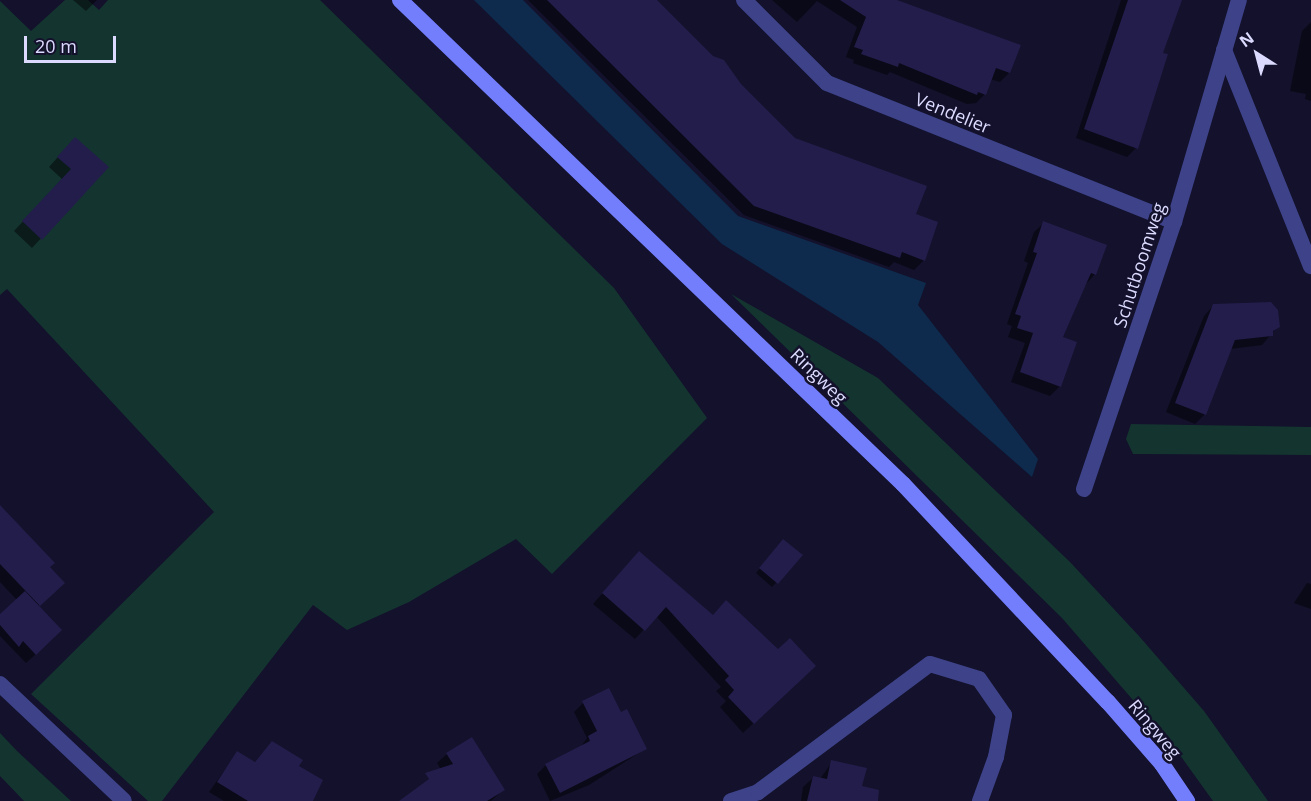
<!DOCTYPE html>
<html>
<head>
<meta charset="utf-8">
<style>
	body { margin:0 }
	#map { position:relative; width:1311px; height:801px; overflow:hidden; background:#13112b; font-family:"Open Sans",sans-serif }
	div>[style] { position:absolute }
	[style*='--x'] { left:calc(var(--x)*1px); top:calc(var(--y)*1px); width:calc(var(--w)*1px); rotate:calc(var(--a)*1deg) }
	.green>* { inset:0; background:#143430 }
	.water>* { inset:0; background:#0e2b4d }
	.shadow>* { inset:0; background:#0007 }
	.building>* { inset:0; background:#221d4b }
	.minor>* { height:16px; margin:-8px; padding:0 8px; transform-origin:8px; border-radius:8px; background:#3d4289 }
	.secondary>* { height:16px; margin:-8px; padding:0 8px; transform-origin:8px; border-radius:8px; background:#737efd }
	span { translate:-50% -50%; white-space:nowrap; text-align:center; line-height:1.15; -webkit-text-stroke:5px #13112b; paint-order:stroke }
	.street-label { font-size:18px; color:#dcdbff }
	.north { position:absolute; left:1227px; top:24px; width:60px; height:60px; -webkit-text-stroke:4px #13112b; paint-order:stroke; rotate:324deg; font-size:16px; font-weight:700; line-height:24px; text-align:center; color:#dcdbff }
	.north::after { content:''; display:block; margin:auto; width:21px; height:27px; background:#dcdbff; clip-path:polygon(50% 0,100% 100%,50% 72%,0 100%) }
	.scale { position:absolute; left:24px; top:36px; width:92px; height:27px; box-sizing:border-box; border:3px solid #dcdbff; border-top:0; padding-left:8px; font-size:18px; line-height:21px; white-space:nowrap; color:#dcdbff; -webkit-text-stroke:4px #13112b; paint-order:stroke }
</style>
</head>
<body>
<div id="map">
	<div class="green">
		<div style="clip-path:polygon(65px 0,88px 0,99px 10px,108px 0,320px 0,614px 288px,707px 418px,552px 574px,516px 539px,409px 602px,347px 630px,313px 605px,162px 801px,148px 801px,31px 694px,214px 512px,7px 289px,0 295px,0 1px,31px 31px)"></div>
		<div style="clip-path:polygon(731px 294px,878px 378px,1070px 562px,1139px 636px,1204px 711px,1268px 801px,1213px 801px,1177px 751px,1062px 618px)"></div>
		<div style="clip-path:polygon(1131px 424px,1311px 427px,1311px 455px,1133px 454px,1126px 439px)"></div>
		<div style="clip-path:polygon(0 733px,17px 751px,71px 801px,24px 801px,0 776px)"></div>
	</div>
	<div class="water">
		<div style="clip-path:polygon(474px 0,523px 0,738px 216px,926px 283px,918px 305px,1038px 459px,1032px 477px,878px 342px,722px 244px)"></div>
	</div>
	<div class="shadow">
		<div style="clip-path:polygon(73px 0,97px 0,86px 11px)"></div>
		<div style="clip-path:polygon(528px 0,654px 0,794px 139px,915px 215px,924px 260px,914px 270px,894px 262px,889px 267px,744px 215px)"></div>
		<div style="clip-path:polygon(772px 0,893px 0,1009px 73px,1000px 82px,990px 79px,985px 94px,976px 103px,967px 104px,890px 72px,887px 75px,853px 63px,854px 60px,846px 57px,857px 27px,817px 1px,797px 22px)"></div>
		<div style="clip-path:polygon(1121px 0,1181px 0,1161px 53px,1136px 148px,1127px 157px,1076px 138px)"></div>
		<div style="clip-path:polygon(1311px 22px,1311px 101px,1305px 99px,1306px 94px,1290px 91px,1302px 31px)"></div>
		<div style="clip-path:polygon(66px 148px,107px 167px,32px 248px,14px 231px,62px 179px,49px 167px)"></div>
		<div style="clip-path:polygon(1044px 223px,1095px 274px,1086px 284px,1061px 338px,1060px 386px,1050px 396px,1011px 382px,1025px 343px,1008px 337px,1012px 326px,1007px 324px,1028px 263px,1024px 261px,1034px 232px)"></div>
		<div style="clip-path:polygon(1213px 306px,1278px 326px,1262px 345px,1230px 349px,1205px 414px,1195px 424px,1166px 412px,1204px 316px)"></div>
		<div style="clip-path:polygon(0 507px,48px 567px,53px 592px,38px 606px,51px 640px,26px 663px,0 636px,0 616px,17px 600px,0 582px)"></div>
		<div style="clip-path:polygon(779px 545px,800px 555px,772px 587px,756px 573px)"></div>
		<div style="clip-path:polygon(630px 562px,712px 616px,805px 675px,743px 733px,720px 707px,726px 701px,716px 691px,721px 687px,656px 616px,635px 639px,593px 604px)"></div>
		<div style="clip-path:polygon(1307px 583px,1311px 584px,1311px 609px,1294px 603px)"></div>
		<div style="clip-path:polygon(583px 703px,620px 714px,645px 749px,589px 785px,550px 801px,537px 774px,546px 765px,580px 748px,587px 738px,574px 712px)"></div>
		<div style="clip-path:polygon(272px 743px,297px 766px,309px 801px,224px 801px,209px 792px,237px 753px,254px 763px)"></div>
		<div style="clip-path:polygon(447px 754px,503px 790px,491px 801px,460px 801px,437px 763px)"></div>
		<div style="clip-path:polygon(832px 762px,858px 801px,801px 801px,803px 787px,813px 778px,820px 779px)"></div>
	</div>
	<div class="building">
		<div style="clip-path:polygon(547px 0,657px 0,713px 56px,724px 60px,741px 84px,795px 138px,927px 186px,916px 214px,938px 222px,925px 261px,902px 252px,900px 258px,754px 206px)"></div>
		<div style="clip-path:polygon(840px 0,897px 0,1021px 45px,1010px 73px,996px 68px,986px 95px,978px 92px,977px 95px,899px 63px,898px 67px,861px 54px,863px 50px,854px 47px,866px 17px)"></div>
		<div style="clip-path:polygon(1128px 0,1182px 0,1163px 53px,1168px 54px,1138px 149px,1084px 129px)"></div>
		<div style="clip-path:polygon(75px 137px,109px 167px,42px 240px,22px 221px,71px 169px,57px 157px)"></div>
		<div style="clip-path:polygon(1043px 221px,1107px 245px,1096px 275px,1091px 273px,1063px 337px,1077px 342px,1061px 387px,1020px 372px,1033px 333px,1017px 328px,1021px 316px,1015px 314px,1037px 253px,1033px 252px)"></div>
		<div style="clip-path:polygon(1271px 302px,1278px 310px,1280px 327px,1273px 331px,1273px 336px,1235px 340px,1206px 415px,1175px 403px,1213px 304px)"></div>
		<div style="clip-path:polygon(0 505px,55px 563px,50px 567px,65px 583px,40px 606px,0 564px)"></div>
		<div style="clip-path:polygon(783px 539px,803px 555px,778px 584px,759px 568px)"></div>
		<div style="clip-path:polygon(639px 551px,713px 615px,726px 600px,778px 649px,790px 638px,816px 666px,754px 724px,728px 697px,734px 690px,725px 680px,729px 676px,666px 607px,645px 631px,602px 593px)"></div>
		<div style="clip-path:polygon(25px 591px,62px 630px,36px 655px,23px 641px,19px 647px,0 625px,0 614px)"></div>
		<div style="clip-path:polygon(609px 688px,621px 712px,627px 709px,647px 749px,560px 793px,545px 764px,590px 741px,588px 736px,597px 731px,582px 701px)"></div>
		<div style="clip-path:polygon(472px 737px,505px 790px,487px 801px,399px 801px,429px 779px,425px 773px,453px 764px,446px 753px)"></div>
		<div style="clip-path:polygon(272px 741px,303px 760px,299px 766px,323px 780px,313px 801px,248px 801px,217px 782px,237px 751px,255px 762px)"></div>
		<div style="clip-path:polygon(831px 760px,867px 768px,862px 786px,879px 790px,878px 801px,807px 801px,813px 776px,827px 779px)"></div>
	</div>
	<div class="minor">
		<div style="--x:744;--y:0;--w:117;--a:45"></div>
		<div style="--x:827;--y:83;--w:374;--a:21.8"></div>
		<div style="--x:1224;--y:50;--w:233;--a:68.1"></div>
		<div style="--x:1084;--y:489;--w:282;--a:-71.4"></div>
		<div style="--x:1174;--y:222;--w:231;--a:-73.7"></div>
		<div style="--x:0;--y:684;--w:170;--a:43.3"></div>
		<div style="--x:731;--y:801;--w:28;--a:-18"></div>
		<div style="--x:758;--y:792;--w:214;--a:-36.7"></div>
		<div style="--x:930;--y:664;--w:51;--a:17"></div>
		<div style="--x:979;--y:679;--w:44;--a:55.2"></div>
		<div style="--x:1004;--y:715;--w:43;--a:100.8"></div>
		<div style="--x:996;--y:757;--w:47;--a:110"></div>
	</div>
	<div class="secondary">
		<div style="--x:400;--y:0;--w:698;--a:43.9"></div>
		<div style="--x:903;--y:484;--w:299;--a:46.8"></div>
		<div style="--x:1108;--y:702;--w:82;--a:48.9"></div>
		<div style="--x:1162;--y:764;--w:45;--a:56"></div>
	</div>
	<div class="street-label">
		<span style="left:953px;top:113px;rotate:22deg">Vendelier</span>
		<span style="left:1139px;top:265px;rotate:-72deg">Schutboomweg</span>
		<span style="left:819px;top:376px;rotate:44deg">Ringweg</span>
		<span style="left:1155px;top:729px;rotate:50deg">Ringweg</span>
	</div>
	<div class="north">N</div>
	<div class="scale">20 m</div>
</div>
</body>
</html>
